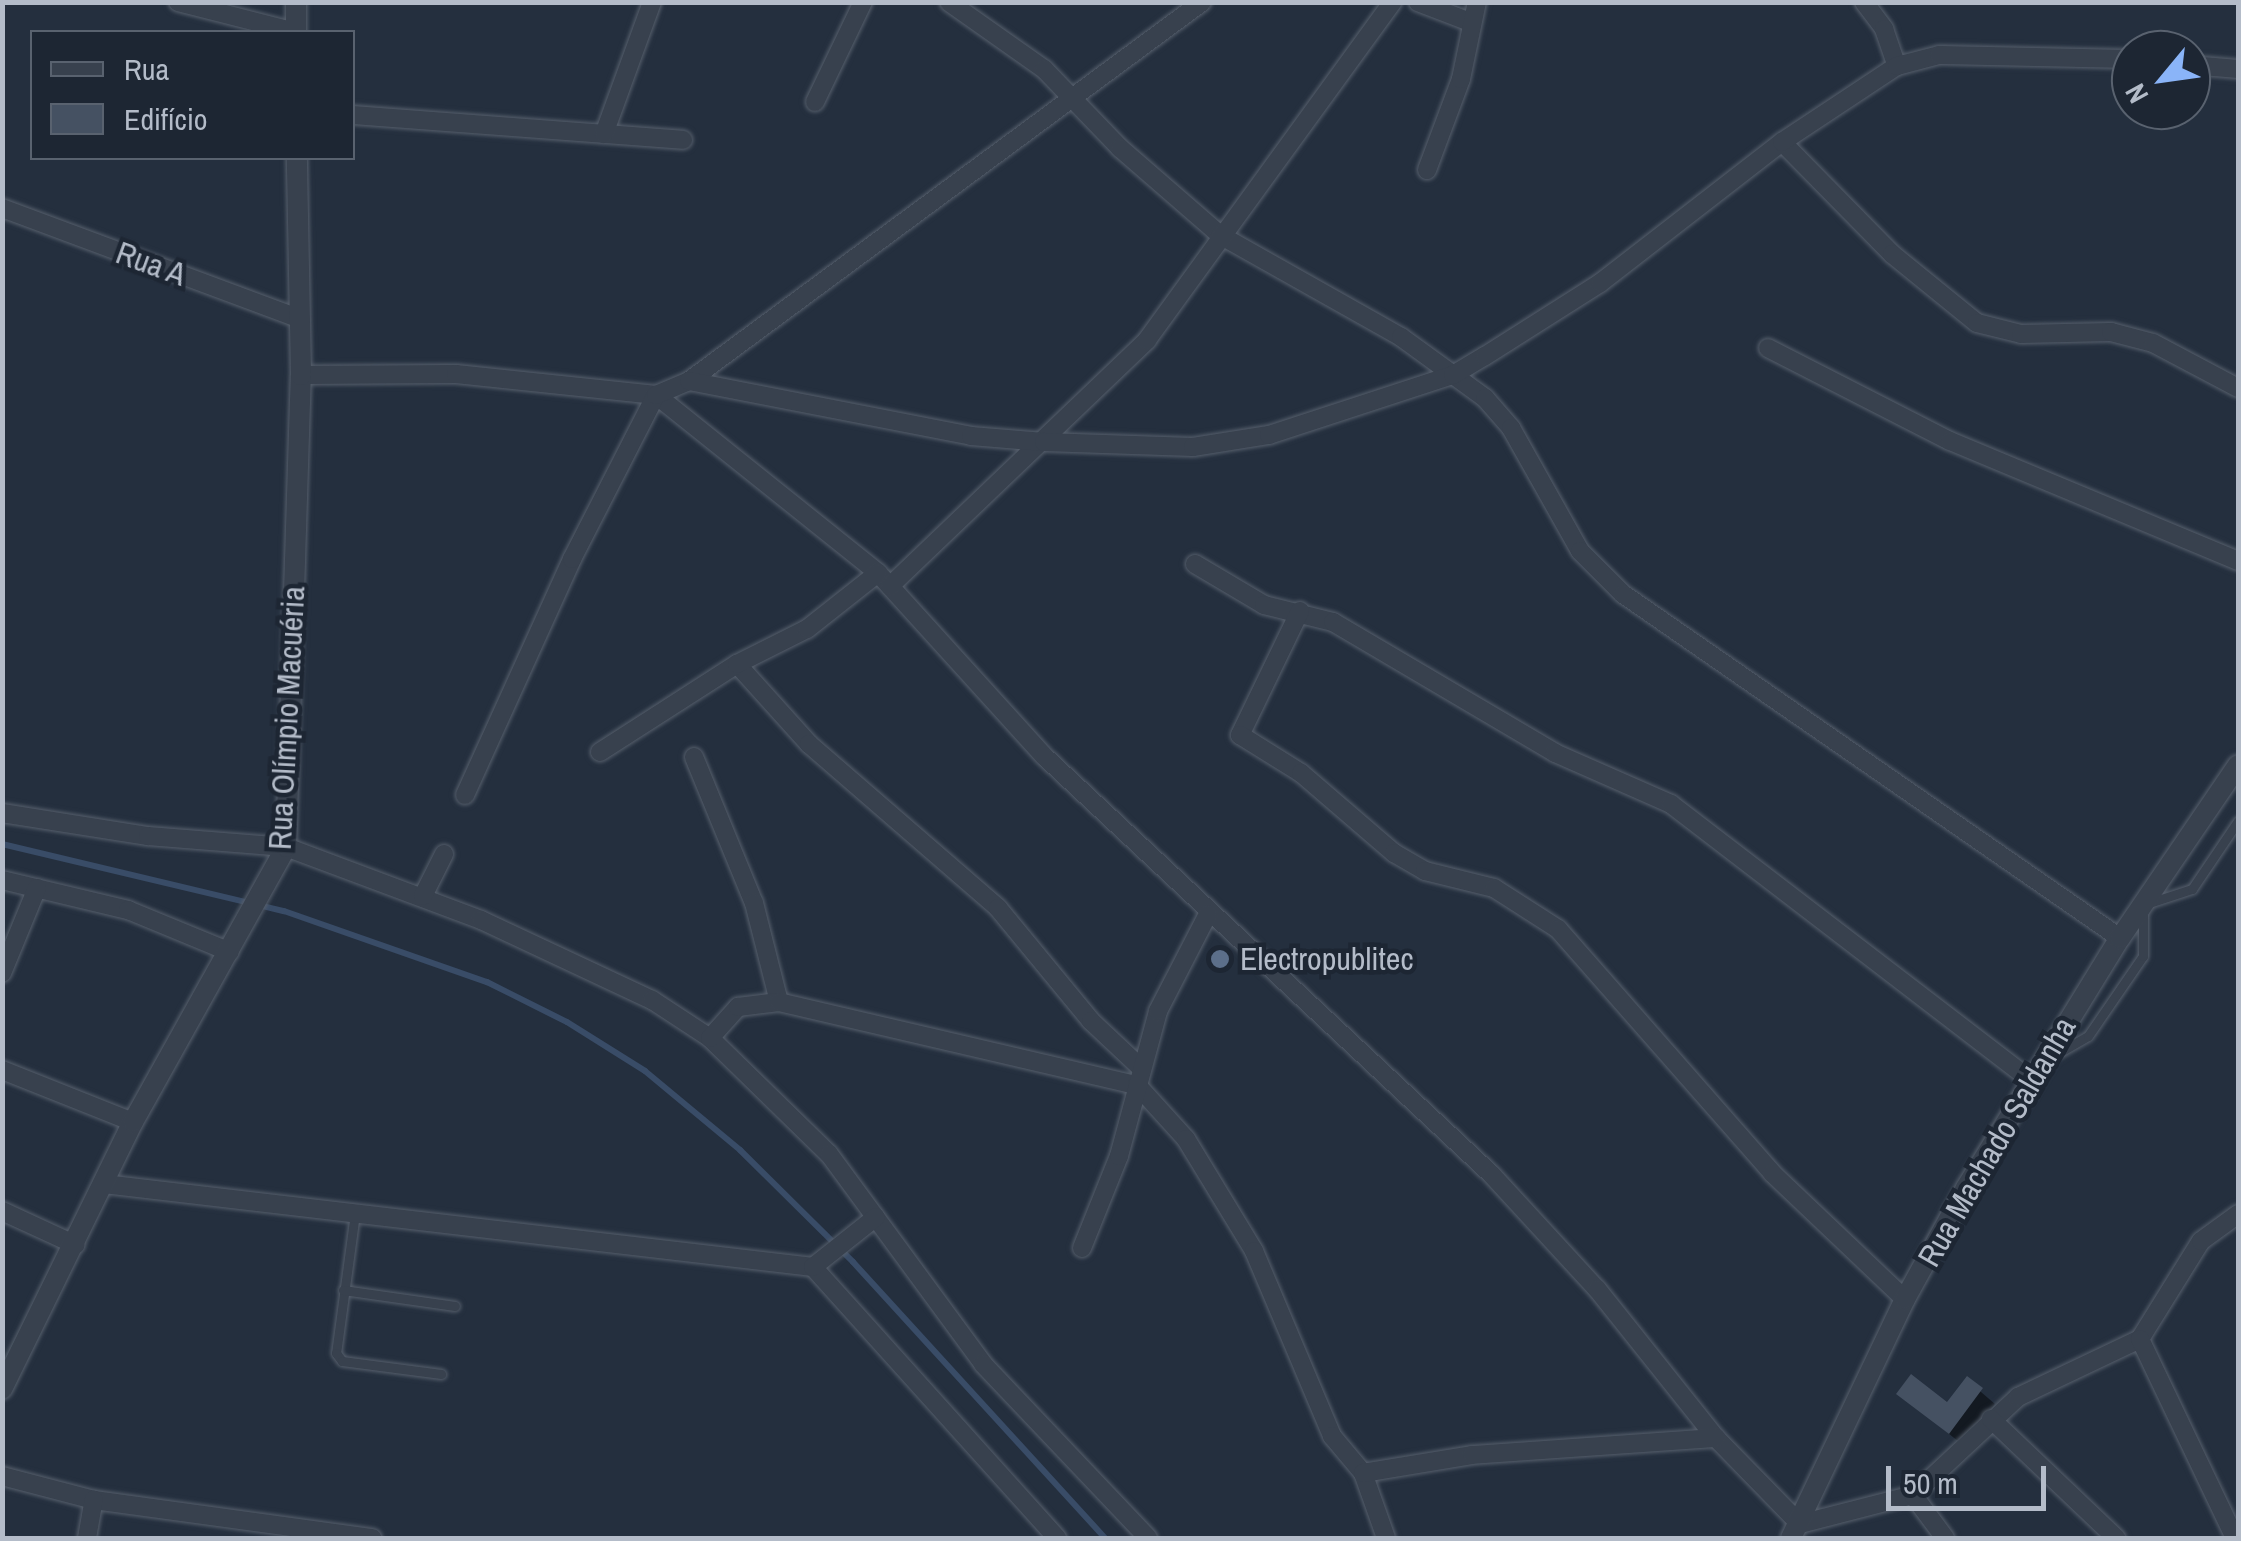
<!DOCTYPE html>
<html>
<head>
<meta charset="utf-8">
<style>
	body { margin:0 }
	#map { position:relative; width:2241px; height:1541px; overflow:hidden; background:#242f3e; font-family:"Archivo Narrow",sans-serif }
	div>[style] { position:absolute }
	[style*='--x'] { left:calc(var(--x)*1px); top:calc(var(--y)*1px); width:calc(var(--w)*1px); rotate:calc(var(--a)*1deg) }
	.shadow>* { inset:0; background:#0007 }
	.stream>* { height:6px; margin:-3px; padding:0 3px; transform-origin:3px; border-radius:3px; background:#394c67 }
	.building>* { inset:0; background:#455162 }
	.roads { filter:drop-shadow(0 0 2px #565f6c) drop-shadow(0 0 2px #565f6c) }
	.service>* { height:9px; margin:-4.5px; padding:0 4.5px; transform-origin:4.5px; border-radius:4.5px; background:#38414e }
	.minor>* { height:18px; margin:-9px; padding:0 9px; transform-origin:9px; border-radius:9px; background:#38414e }
	.tertiary>* { height:20px; margin:-10px; padding:0 10px; transform-origin:10px; border-radius:10px; background:#38414e }
	.dots>* { width:28px; height:28px; translate:-50% -50%; box-sizing:border-box; border:5px solid #1d2633; border-radius:50% }
	span { translate:-50% -50%; white-space:nowrap; text-align:center; line-height:1.15; -webkit-text-stroke:9px #1d2633; paint-order:stroke }
	.street-label { font-size:32px; color:#b4bcc9 }
	.poi-label { font-size:32px; color:#b4bcc9 }
	.left { translate:0 -50%; text-align:left }
	.frame { position:absolute; inset:0; border:5px solid #b4bcc9; pointer-events:none }
	.legend { position:absolute; left:30px; top:30px; width:325px; height:130px; box-sizing:border-box; background:#1d2633; border:2px solid #59626f; margin:0; padding:12px 18px; list-style:none; font-size:30px; color:#b4bcc9 }
	.legend li { display:flex; align-items:center; gap:20px; height:50px }
	.legend b { width:50px; border:2px solid #59626f }
	.north { position:absolute; left:2111px; top:30px; width:100px; height:100px; box-sizing:border-box; background:#1d2633; border:2px solid #59626f; border-radius:50%; rotate:241deg; font-size:28px; font-weight:700; line-height:40px; text-align:center; color:#b4bcc9 }
	.north::after { content:''; display:block; margin:auto; width:35px; height:45px; background:#8ab4f8; clip-path:polygon(50% 0,100% 100%,50% 72%,0 100%) }
	.scale { position:absolute; left:1886px; top:1466px; width:160px; height:45px; box-sizing:border-box; border:5px solid #b4bcc9; border-top:0; padding-left:12px; font-size:30px; line-height:35px; white-space:nowrap; color:#b4bcc9; -webkit-text-stroke:8px #1d2633; paint-order:stroke }
</style>
</head>
<body>
<div id="map">
	<div class="shadow">
		<div style="clip-path:polygon(1967px 1380px,1995px 1404px,1964px 1446px,1900px 1394px,1948px 1405px)"></div>
	</div>
	<div class="stream">
		<div style="--x:2;--y:844;--w:290;--a:13.4"></div>
		<div style="--x:284;--y:911;--w:215;--a:19.3"></div>
		<div style="--x:487;--y:982;--w:89;--a:26.6"></div>
		<div style="--x:567;--y:1022;--w:92;--a:32.1"></div>
		<div style="--x:645;--y:1071;--w:124;--a:39.7"></div>
		<div style="--x:740;--y:1150;--w:159;--a:44.7"></div>
		<div style="--x:853;--y:1262;--w:374;--a:47.6"></div>
	</div>
	<div class="building">
		<div style="clip-path:polygon(1911px 1374px,1947px 1402px,1967px 1376px,1983px 1388px,1949px 1434px,1896px 1394px)"></div>
	</div>
	<div class="roads">
		<div class="service">
			<div style="--x:2149;--y:903;--w:45;--a:-18"></div>
			<div style="--x:2192;--y:889;--w:82;--a:-55.9"></div>
			<div style="--x:2053;--y:1056;--w:40;--a:-29.7"></div>
			<div style="--x:2088;--y:1036;--w:97;--a:-55.5"></div>
			<div style="--x:2143;--y:956;--w:43;--a:-90"></div>
			<div style="--x:355;--y:1213;--w:141;--a:97.7"></div>
			<div style="--x:336;--y:1353;--w:10;--a:53"></div>
			<div style="--x:342;--y:1361;--w:100;--a:7.5"></div>
			<div style="--x:343;--y:1290;--w:113;--a:8.1"></div>
		</div>
		<div class="minor">
			<div style="--x:178;--y:2;--w:122;--a:14.3"></div>
			<div style="--x:949;--y:2;--w:116;--a:35.2"></div>
			<div style="--x:1044;--y:69;--w:110;--a:46.1"></div>
			<div style="--x:1120;--y:148;--w:133;--a:41"></div>
			<div style="--x:1220;--y:235;--w:208;--a:29.4"></div>
			<div style="--x:1401;--y:337;--w:104;--a:36"></div>
			<div style="--x:1485;--y:398;--w:40;--a:49"></div>
			<div style="--x:1511;--y:428;--w:141;--a:60.7"></div>
			<div style="--x:1580;--y:551;--w:61;--a:45"></div>
			<div style="--x:1623;--y:594;--w:604;--a:34.69"></div>
			<div style="--x:1418;--y:2;--w:56;--a:21"></div>
			<div style="--x:1864;--y:2;--w:34;--a:53"></div>
			<div style="--x:1884;--y:29;--w:39;--a:71"></div>
			<div style="--x:2191;--y:65;--w:47;--a:4.9"></div>
			<div style="--x:815;--y:102;--w:111;--a:-64.4"></div>
			<div style="--x:352;--y:115;--w:332;--a:4.3"></div>
			<div style="--x:604;--y:134;--w:140;--a:-70"></div>
			<div style="--x:1782;--y:142;--w:157;--a:45.5"></div>
			<div style="--x:1892;--y:254;--w:109;--a:39.1"></div>
			<div style="--x:1977;--y:323;--w:45;--a:14"></div>
			<div style="--x:2021;--y:334;--w:90;--a:-1.3"></div>
			<div style="--x:2111;--y:332;--w:43;--a:14.7"></div>
			<div style="--x:2153;--y:343;--w:96;--a:27.9"></div>
			<div style="--x:1427;--y:170;--w:97;--a:-69.5"></div>
			<div style="--x:1461;--y:79;--w:79;--a:-78.3"></div>
			<div style="--x:2;--y:208;--w:318;--a:20.4"></div>
			<div style="--x:1768;--y:348;--w:204;--a:27.1"></div>
			<div style="--x:1950;--y:441;--w:312;--a:22.6"></div>
			<div style="--x:301;--y:375;--w:155;--a:-0.4"></div>
			<div style="--x:456;--y:374;--w:201;--a:6"></div>
			<div style="--x:656;--y:395;--w:285;--a:38.7"></div>
			<div style="--x:878;--y:573;--w:247;--a:47.8"></div>
			<div style="--x:1044;--y:756;--w:613;--a:43.08"></div>
			<div style="--x:1492;--y:1175;--w:155;--a:47.4"></div>
			<div style="--x:1597;--y:1289;--w:191;--a:51.4"></div>
			<div style="--x:1716;--y:1438;--w:120;--a:45.7"></div>
			<div style="--x:1800;--y:1524;--w:117;--a:-14.4"></div>
			<div style="--x:1913;--y:1495;--w:144;--a:-43"></div>
			<div style="--x:2018;--y:1397;--w:135;--a:-25.4"></div>
			<div style="--x:2140;--y:1339;--w:115;--a:-58.1"></div>
			<div style="--x:2201;--y:1241;--w:46;--a:-36.1"></div>
			<div style="--x:689;--y:381;--w:638;--a:-36.46"></div>
			<div style="--x:1195;--y:564;--w:80;--a:30.7"></div>
			<div style="--x:1264;--y:605;--w:71;--a:13.8"></div>
			<div style="--x:1333;--y:622;--w:258;--a:30.5"></div>
			<div style="--x:1555;--y:753;--w:127;--a:23.7"></div>
			<div style="--x:1671;--y:804;--w:451;--a:37.5"></div>
			<div style="--x:890;--y:586;--w:356;--a:-43.7"></div>
			<div style="--x:1147;--y:340;--w:418;--a:-54"></div>
			<div style="--x:1300;--y:611;--w:138;--a:115.8"></div>
			<div style="--x:1240;--y:735;--w:72;--a:31.9"></div>
			<div style="--x:1301;--y:773;--w:123;--a:40.7"></div>
			<div style="--x:1394;--y:853;--w:36;--a:30"></div>
			<div style="--x:1425;--y:871;--w:71;--a:13.8"></div>
			<div style="--x:1494;--y:888;--w:76;--a:32.6"></div>
			<div style="--x:1558;--y:929;--w:325;--a:48.7"></div>
			<div style="--x:1772;--y:1173;--w:183;--a:43.5"></div>
			<div style="--x:737;--y:664;--w:108;--a:48"></div>
			<div style="--x:809;--y:744;--w:250;--a:40.9"></div>
			<div style="--x:998;--y:908;--w:146;--a:50.5"></div>
			<div style="--x:1091;--y:1021;--w:69;--a:43.2"></div>
			<div style="--x:600;--y:752;--w:163;--a:-32.7"></div>
			<div style="--x:737;--y:664;--w:78;--a:-26.6"></div>
			<div style="--x:807;--y:629;--w:90;--a:-38.3"></div>
			<div style="--x:694;--y:757;--w:158;--a:67.7"></div>
			<div style="--x:754;--y:903;--w:102;--a:75.8"></div>
			<div style="--x:465;--y:795;--w:259;--a:-65.6"></div>
			<div style="--x:572;--y:559;--w:184;--a:-62.9"></div>
			<div style="--x:656;--y:395;--w:36;--a:-23"></div>
			<div style="--x:689;--y:381;--w:287;--a:11"></div>
			<div style="--x:971;--y:436;--w:73;--a:4.7"></div>
			<div style="--x:1044;--y:442;--w:149;--a:1.9"></div>
			<div style="--x:1193;--y:447;--w:77;--a:-9"></div>
			<div style="--x:1269;--y:435;--w:194;--a:-18.1"></div>
			<div style="--x:1453;--y:375;--w:37;--a:-31"></div>
			<div style="--x:1485;--y:356;--w:136;--a:-32.4"></div>
			<div style="--x:1600;--y:283;--w:230;--a:-37.8"></div>
			<div style="--x:1782;--y:142;--w:138;--a:-33.5"></div>
			<div style="--x:1897;--y:66;--w:43;--a:-14.7"></div>
			<div style="--x:1939;--y:55;--w:192;--a:1.2"></div>
			<div style="--x:2;--y:813;--w:148;--a:9"></div>
			<div style="--x:148;--y:836;--w:138;--a:4.6"></div>
			<div style="--x:286;--y:847;--w:208;--a:20.5"></div>
			<div style="--x:481;--y:920;--w:189;--a:25.1"></div>
			<div style="--x:652;--y:1000;--w:69;--a:33.2"></div>
			<div style="--x:710;--y:1038;--w:166;--a:44.3"></div>
			<div style="--x:829;--y:1154;--w:260;--a:53.7"></div>
			<div style="--x:983;--y:1364;--w:240;--a:46.5"></div>
			<div style="--x:2;--y:880;--w:130;--a:13.4"></div>
			<div style="--x:128;--y:910;--w:110;--a:22.4"></div>
			<div style="--x:423;--y:896;--w:47;--a:-63.4"></div>
			<div style="--x:2;--y:973;--w:92;--a:-67.6"></div>
			<div style="--x:710;--y:1038;--w:42;--a:-47.9"></div>
			<div style="--x:738;--y:1007;--w:41;--a:-7"></div>
			<div style="--x:779;--y:1002;--w:367;--a:13.1"></div>
			<div style="--x:1137;--y:1085;--w:73;--a:47.8"></div>
			<div style="--x:1186;--y:1139;--w:131;--a:58.7"></div>
			<div style="--x:1254;--y:1251;--w:201;--a:67.1"></div>
			<div style="--x:1332;--y:1436;--w:48;--a:50"></div>
			<div style="--x:1363;--y:1473;--w:69;--a:70.5"></div>
			<div style="--x:2;--y:1070;--w:141;--a:21.7"></div>
			<div style="--x:104;--y:1184;--w:714;--a:6.68"></div>
			<div style="--x:813;--y:1267;--w:365;--a:48"></div>
			<div style="--x:2;--y:1211;--w:81;--a:24.7"></div>
			<div style="--x:1082;--y:1248;--w:99;--a:-68.1"></div>
			<div style="--x:1119;--y:1156;--w:150;--a:-74.9"></div>
			<div style="--x:1158;--y:1011;--w:109;--a:-62.7"></div>
			<div style="--x:813;--y:1267;--w:80;--a:-38.4"></div>
			<div style="--x:2140;--y:1339;--w:221;--a:64.5"></div>
			<div style="--x:1991;--y:1419;--w:173;--a:43.6"></div>
			<div style="--x:1363;--y:1473;--w:110;--a:-9.4"></div>
			<div style="--x:1472;--y:1455;--w:245;--a:-4"></div>
			<div style="--x:2;--y:1476;--w:95;--a:14.6"></div>
			<div style="--x:94;--y:1500;--w:281;--a:7.8"></div>
			<div style="--x:1913;--y:1495;--w:54;--a:53.3"></div>
			<div style="--x:87;--y:1538;--w:39;--a:-80"></div>
		</div>
		<div class="tertiary">
			<div style="--x:296;--y:32;--w:30;--a:-90"></div>
			<div style="--x:2;--y:1389;--w:297;--a:-63.9"></div>
			<div style="--x:133;--y:1122;--w:315;--a:-60.9"></div>
			<div style="--x:286;--y:847;--w:472;--a:-88.2"></div>
			<div style="--x:301;--y:375;--w:217;--a:-91.1"></div>
			<div style="--x:1791;--y:1538;--w:265;--a:-64.5"></div>
			<div style="--x:1905;--y:1299;--w:127;--a:-61.2"></div>
			<div style="--x:1966;--y:1188;--w:294;--a:-58.4"></div>
			<div style="--x:2120;--y:938;--w:209;--a:-55.7"></div>
		</div>
	</div>
	<div class="dots">
		<div style="left:1220px;top:959px;background:#5c6f8a"></div>
	</div>
	<div class="street-label">
		<span style="left:151px;top:264px;rotate:20deg">Rua A</span>
		<span style="left:287px;top:718px;rotate:-87deg">Rua Olímpio Macuéria</span>
		<span style="left:1997px;top:1142px;rotate:-60deg">Rua Machado Saldanha</span>
	</div>
	<div class="poi-label">
		<span class="left" style="left:1240px;top:959px">Electropublitec</span>
	</div>
	<div class="frame"></div>
	<ul class="legend">
	<li><b style="height:12px;background:#38414e"></b>Rua</li>
	<li><b style="height:28px;background:#455162"></b>Edifício</li>
	</ul>
	<div class="north">N</div>
	<div class="scale">50 m</div>
</div>
</body>
</html>
